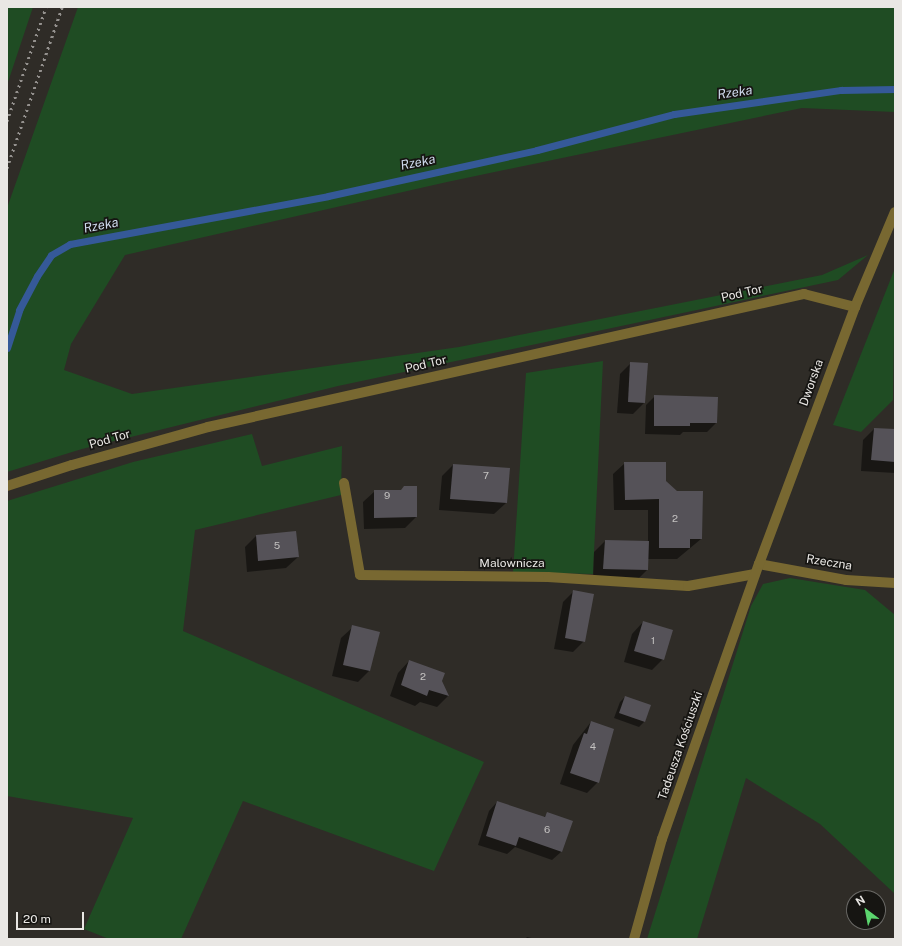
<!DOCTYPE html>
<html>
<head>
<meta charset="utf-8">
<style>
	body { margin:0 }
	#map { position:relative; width:902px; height:946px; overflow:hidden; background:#2f2c27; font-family:"Public Sans",sans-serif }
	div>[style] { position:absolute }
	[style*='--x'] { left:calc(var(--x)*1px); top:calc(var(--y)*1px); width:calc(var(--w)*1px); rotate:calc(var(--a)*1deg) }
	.green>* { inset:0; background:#1f4c23 }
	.shadow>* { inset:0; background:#0007 }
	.stream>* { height:7px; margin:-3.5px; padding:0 3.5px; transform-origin:3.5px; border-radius:3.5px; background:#355998 }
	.building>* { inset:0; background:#555258 }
	.minor>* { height:10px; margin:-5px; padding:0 5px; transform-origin:5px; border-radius:5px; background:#786831 }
	.rail>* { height:3px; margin-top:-1.5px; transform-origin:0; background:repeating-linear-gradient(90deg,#94918e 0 2px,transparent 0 6px) }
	span { translate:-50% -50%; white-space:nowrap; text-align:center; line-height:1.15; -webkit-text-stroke:3.5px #161512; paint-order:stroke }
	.number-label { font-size:10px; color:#c4c2c1 }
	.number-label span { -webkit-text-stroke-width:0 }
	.street-label { font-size:12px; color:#e9e7e4 }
	.water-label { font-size:13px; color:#cfdaed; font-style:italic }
	.frame { position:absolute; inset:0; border:8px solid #e9e7e4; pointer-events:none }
	.north { position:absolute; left:846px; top:890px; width:40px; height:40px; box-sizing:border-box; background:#161512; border:1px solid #6a6966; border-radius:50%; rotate:328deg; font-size:11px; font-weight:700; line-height:16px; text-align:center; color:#e9e7e4 }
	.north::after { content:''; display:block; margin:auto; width:14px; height:18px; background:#5bd56e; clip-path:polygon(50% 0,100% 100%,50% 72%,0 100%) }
	.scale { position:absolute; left:16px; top:912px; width:68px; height:18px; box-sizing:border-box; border:2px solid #e9e7e4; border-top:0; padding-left:5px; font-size:12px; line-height:14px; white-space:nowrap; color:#e9e7e4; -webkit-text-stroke:3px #161512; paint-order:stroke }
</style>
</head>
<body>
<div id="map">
	<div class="green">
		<div style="clip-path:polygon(7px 7px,33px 7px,7px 85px)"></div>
		<div style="clip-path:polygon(78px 7px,895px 7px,895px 112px,802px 108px,447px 182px,125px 255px,71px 344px,64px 370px,132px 394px,459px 347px,822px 275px,868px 255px,838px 280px,338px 386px,82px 449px,7px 472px,7px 208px)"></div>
		<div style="clip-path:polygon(895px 268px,893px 400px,861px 432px,833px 425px)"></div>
		<div style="clip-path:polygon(603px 361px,593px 574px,513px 572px,526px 373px)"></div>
		<div style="clip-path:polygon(252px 434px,262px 466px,342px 446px,341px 495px,195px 530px,183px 631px,484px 762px,434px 871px,243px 801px,181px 939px,109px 939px,84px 929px,133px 818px,7px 796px,7px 501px,133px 462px)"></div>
		<div style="clip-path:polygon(790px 578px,865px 590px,895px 615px,895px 894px,820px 824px,746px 778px,697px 939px,647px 939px,751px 606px,763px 584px)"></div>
	</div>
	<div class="shadow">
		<div style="clip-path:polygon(631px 363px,644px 403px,633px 414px,617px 413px,620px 374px)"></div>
		<div style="clip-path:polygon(655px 396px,716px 423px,707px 432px,683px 432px,680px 435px,645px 434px,646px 405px)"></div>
		<div style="clip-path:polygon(874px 429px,895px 430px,895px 473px,861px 471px,863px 440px)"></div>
		<div style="clip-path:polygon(625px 463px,665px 482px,701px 539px,677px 559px,648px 559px,647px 570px,636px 581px,593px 580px,594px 552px,605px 541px,648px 542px,648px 510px,614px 510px,613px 474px)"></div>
		<div style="clip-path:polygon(453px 465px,509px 469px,506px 503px,494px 514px,439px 510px,442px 476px)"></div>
		<div style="clip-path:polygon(416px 487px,416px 517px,405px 528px,364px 529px,363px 502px,375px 491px,401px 491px)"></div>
		<div style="clip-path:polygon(256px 536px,298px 557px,286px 568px,247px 572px,245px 547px)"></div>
		<div style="clip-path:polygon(574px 591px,584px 641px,573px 652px,554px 649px,563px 602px)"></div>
		<div style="clip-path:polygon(643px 622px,663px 659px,652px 670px,624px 662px,632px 634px)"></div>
		<div style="clip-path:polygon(353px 627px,378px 633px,369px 671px,358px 682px,332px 676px,341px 638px)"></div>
		<div style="clip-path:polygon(409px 661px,441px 681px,448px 696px,437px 707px,420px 702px,415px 706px,390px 696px,398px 673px)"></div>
		<div style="clip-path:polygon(625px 697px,645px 721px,639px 727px,614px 718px,620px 702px)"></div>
		<div style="clip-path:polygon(591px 722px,598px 782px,587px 793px,560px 784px,573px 745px)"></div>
		<div style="clip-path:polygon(497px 802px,543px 818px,548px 813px,571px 822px,561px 852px,552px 860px,515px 847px,507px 854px,478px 845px,489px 811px)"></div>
		<div style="clip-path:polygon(527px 937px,536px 939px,525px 939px)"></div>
	</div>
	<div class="stream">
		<div style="--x:7;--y:348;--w:40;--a:-72"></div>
		<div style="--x:19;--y:310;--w:38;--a:-62"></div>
		<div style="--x:37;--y:276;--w:25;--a:-56"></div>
		<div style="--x:51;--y:255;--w:22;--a:-30"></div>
		<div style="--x:70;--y:244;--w:262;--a:-10.5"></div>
		<div style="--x:328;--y:196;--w:214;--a:-12.4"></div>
		<div style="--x:537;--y:150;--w:142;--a:-14.7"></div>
		<div style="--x:674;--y:114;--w:169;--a:-8.2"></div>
		<div style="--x:841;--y:90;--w:54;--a:-1.1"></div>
	</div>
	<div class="building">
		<div style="clip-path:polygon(630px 362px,648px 363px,645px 403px,628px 402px)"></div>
		<div style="clip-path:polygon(654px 395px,718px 397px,717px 423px,690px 423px,690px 426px,654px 426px)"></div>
		<div style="clip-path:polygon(874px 428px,895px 429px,895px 462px,871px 460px)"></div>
		<div style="clip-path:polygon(624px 462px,666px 462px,666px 481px,677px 491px,703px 491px,702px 539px,690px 539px,690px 548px,659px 548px,659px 499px,625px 500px)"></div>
		<div style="clip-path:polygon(453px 464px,510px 468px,507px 503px,450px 499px)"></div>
		<div style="clip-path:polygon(404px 486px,417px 486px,417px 517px,374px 518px,374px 490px,401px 490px)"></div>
		<div style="clip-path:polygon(296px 531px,299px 557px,258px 561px,256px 535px)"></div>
		<div style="clip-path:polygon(605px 540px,649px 541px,648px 570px,603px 569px)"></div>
		<div style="clip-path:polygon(573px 590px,594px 594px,585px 642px,565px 638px)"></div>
		<div style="clip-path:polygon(643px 621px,673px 630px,664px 660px,634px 651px)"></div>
		<div style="clip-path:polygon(352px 625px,380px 632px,370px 671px,343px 665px)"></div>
		<div style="clip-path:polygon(409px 660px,445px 673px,442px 681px,449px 696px,429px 690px,427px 696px,401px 685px)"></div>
		<div style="clip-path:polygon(625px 696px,651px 705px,645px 722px,619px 713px)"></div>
		<div style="clip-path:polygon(591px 721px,614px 729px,599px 783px,570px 773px,584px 733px,587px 734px)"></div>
		<div style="clip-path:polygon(497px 801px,545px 817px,547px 812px,573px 821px,562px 852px,519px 837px,516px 846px,486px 836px)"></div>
	</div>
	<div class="minor">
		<div style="--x:344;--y:483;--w:93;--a:80.1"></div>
		<div style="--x:360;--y:575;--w:188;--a:0.6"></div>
		<div style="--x:548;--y:577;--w:140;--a:3.7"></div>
		<div style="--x:688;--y:586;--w:68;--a:-10.2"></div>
		<div style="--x:7;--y:486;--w:68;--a:-17.9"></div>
		<div style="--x:72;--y:465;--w:141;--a:-15.6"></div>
		<div style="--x:208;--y:427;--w:611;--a:-12.58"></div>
		<div style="--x:804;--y:294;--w:53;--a:14.3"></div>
		<div style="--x:759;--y:564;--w:88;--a:10.4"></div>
		<div style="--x:846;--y:580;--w:49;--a:3.5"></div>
		<div style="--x:634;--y:939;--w:104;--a:-74.4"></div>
		<div style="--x:662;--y:839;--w:292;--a:-70.6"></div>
		<div style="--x:759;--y:564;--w:274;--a:-69.5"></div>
		<div style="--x:855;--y:307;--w:103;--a:-67.2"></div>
	</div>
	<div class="rail">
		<div style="--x:7;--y:121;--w:120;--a:-71.1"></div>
		<div style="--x:7;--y:168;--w:170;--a:-71.1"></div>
	</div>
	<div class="number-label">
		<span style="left:486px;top:476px">7</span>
		<span style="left:387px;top:496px">9</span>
		<span style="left:675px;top:519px">2</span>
		<span style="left:277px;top:546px">5</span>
		<span style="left:653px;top:641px">1</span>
		<span style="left:423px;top:677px">2</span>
		<span style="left:593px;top:747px">4</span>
		<span style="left:547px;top:830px">6</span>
	</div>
	<div class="street-label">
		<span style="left:742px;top:294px;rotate:-13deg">Pod Tor</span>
		<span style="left:426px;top:365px;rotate:-13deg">Pod Tor</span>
		<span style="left:812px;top:383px;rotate:-70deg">Dworska</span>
		<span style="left:110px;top:440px;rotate:-16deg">Pod Tor</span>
		<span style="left:829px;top:563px;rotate:9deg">Rzeczna</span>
		<span style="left:512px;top:564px">Malownicza</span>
		<span style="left:681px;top:746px;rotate:-71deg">Tadeusza Kościuszki</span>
	</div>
	<div class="water-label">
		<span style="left:735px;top:93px;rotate:-8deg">Rzeka</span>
		<span style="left:418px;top:163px;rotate:-12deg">Rzeka</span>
		<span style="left:101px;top:226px;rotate:-11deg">Rzeka</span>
	</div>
	<div class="frame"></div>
	<div class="north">N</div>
	<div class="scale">20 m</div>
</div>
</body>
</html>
